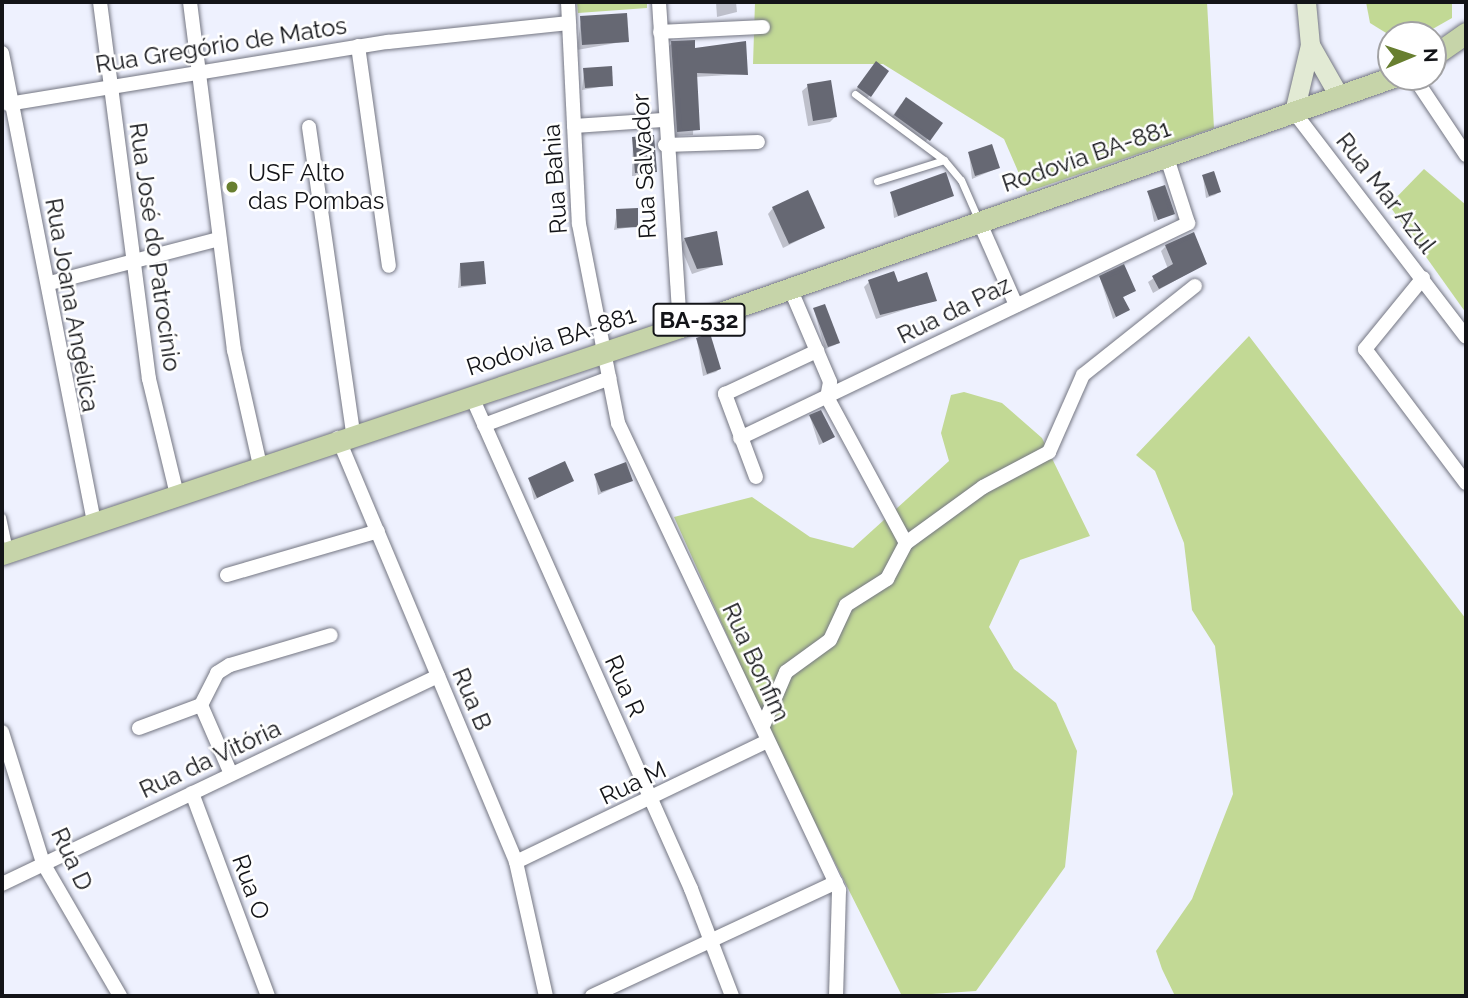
<!DOCTYPE html>
<html>
<head>
<meta charset="utf-8">
<style>
	body { margin:0 }
	#map { position:relative; width:1468px; height:998px; overflow:hidden; background:#eef1fe; font-family:Raleway,sans-serif }
	div>[style] { position:absolute }
	[style*='--x'] { left:calc(var(--x)*1px); top:calc(var(--y)*1px); width:calc(var(--w)*1px); rotate:calc(var(--a)*1deg) }
	.green>* { inset:0; background:#c2d995 }
	.shadow>* { inset:0; background:#0003 }
	.building>* { inset:0; background:#666873 }
	.roads { filter:drop-shadow(0 0 2px #747682) drop-shadow(0 0 2px #747682) }
	.lane>* { height:7px; margin:-3.5px; padding:0 3.5px; transform-origin:3.5px; border-radius:3.5px; background:#fff }
	.street>* { height:14px; margin:-7px; padding:0 7px; transform-origin:7px; border-radius:7px; background:#fff }
	.secondary>* { height:19px; margin:-9.5px; padding:0 9.5px; transform-origin:9.5px; border-radius:9.5px; background:#e2ead4 }
	.primary>* { height:21px; margin:-10.5px; padding:0 10.5px; transform-origin:10.5px; border-radius:10.5px; background:#c6d4a9 }
	.dots>* { width:19px; height:19px; translate:-50% -50%; box-sizing:border-box; border:4px solid #fff; border-radius:50% }
	span { translate:-50% -50%; white-space:nowrap; text-align:center; line-height:1.15; -webkit-text-stroke:5px #fff; paint-order:stroke }
	.shield-label span { padding:2px 5px; background:#fff; border:2px solid; border-radius:5px; -webkit-text-stroke-width:0 }
	.shield-label { font-size:23px; color:#131418; font-weight:700 }
	.street-label { font-size:24px; color:#131418 }
	.poi-label { font-size:24px; color:#131418 }
	.left { translate:0 -50%; text-align:left }
	.frame { position:absolute; inset:0; border:4px solid #131418; pointer-events:none }
	.north { position:absolute; left:1377px; top:21px; width:70px; height:70px; box-sizing:border-box; background:#fff; border:2px solid #a1a1a3; border-radius:50%; rotate:88deg; font-size:19px; font-weight:700; line-height:28px; text-align:center; color:#131418 }
	.north::after { content:''; display:block; margin:auto; width:24px; height:32px; background:#687f30; clip-path:polygon(50% 0,100% 100%,50% 72%,0 100%) }
</style>
</head>
<body>
<div id="map">
	<div class="green">
		<div style="clip-path:polygon(577px 2px,647px 2px,647px 8px,578px 13px)"></div>
		<div style="clip-path:polygon(755px 2px,1207px 2px,1214px 128px,1027px 192px,1004px 139px,883px 64px,753px 64px)"></div>
		<div style="clip-path:polygon(1366px 2px,1452px 2px,1452px 18px,1422px 35px,1391px 36px,1370px 23px)"></div>
		<div style="clip-path:polygon(1424px 169px,1466px 205px,1466px 313px,1389px 205px)"></div>
		<div style="clip-path:polygon(1249px 336px,1466px 619px,1466px 996px,1175px 996px,1162px 969px,1156px 951px,1192px 899px,1233px 794px,1215px 646px,1192px 610px,1184px 543px,1155px 471px,1136px 455px)"></div>
		<div style="clip-path:polygon(964px 392px,1002px 403px,1042px 438px,1090px 536px,1020px 560px,989px 627px,1014px 669px,1056px 703px,1077px 751px,1065px 867px,976px 991px,902px 996px,779px 751px,674px 517px,752px 497px,810px 537px,853px 548px,949px 461px,941px 433px,951px 395px)"></div>
	</div>
	<div class="shadow">
		<div style="clip-path:polygon(716px 2px,736px 2px,737px 12px,717px 17px)"></div>
		<div style="clip-path:polygon(581px 18px,627px 41px,577px 50px)"></div>
		<div style="clip-path:polygon(672px 43px,746px 74px,695px 77px,693px 135px,673px 136px,667px 48px)"></div>
		<div style="clip-path:polygon(873px 66px,870px 95px,866px 99px,855px 91px)"></div>
		<div style="clip-path:polygon(584px 70px,611px 85px,582px 90px)"></div>
		<div style="clip-path:polygon(808px 86px,836px 116px,830px 122px,808px 126px,802px 91px)"></div>
		<div style="clip-path:polygon(901px 104px,940px 123px,923px 145px,889px 121px)"></div>
		<div style="clip-path:polygon(633px 138px,655px 171px,651px 175px,632px 176px)"></div>
		<div style="clip-path:polygon(969px 154px,998px 168px,972px 179px)"></div>
		<div style="clip-path:polygon(1203px 177px,1219px 192px,1215px 195px,1206px 198px)"></div>
		<div style="clip-path:polygon(1148px 192px,1173px 213px,1154px 222px)"></div>
		<div style="clip-path:polygon(891px 193px,952px 196px,894px 218px)"></div>
		<div style="clip-path:polygon(773px 208px,823px 228px,783px 248px,768px 214px)"></div>
		<div style="clip-path:polygon(617px 211px,637px 226px,614px 230px)"></div>
		<div style="clip-path:polygon(685px 239px,721px 264px,692px 274px,680px 245px)"></div>
		<div style="clip-path:polygon(1166px 246px,1205px 264px,1153px 293px,1148px 282px,1168px 269px,1161px 251px)"></div>
		<div style="clip-path:polygon(460px 264px,484px 284px,458px 288px)"></div>
		<div style="clip-path:polygon(1100px 278px,1134px 291px,1122px 298px,1128px 310px,1113px 319px)"></div>
		<div style="clip-path:polygon(869px 282px,897px 284px,935px 300px,876px 319px,864px 287px)"></div>
		<div style="clip-path:polygon(814px 310px,838px 342px,835px 345px,825px 349px)"></div>
		<div style="clip-path:polygon(697px 340px,719px 369px,716px 372px,703px 376px)"></div>
		<div style="clip-path:polygon(810px 417px,833px 437px,829px 440px,819px 445px)"></div>
		<div style="clip-path:polygon(595px 476px,631px 480px,598px 495px)"></div>
		<div style="clip-path:polygon(529px 480px,572px 480px,534px 500px)"></div>
	</div>
	<div class="building">
		<div style="clip-path:polygon(627px 13px,629px 42px,582px 45px,580px 16px)"></div>
		<div style="clip-path:polygon(695px 40px,695px 48px,746px 41px,748px 75px,697px 73px,700px 130px,677px 132px,671px 41px)"></div>
		<div style="clip-path:polygon(876px 61px,889px 71px,871px 97px,857px 87px)"></div>
		<div style="clip-path:polygon(612px 66px,613px 86px,585px 88px,583px 68px)"></div>
		<div style="clip-path:polygon(831px 80px,837px 117px,813px 121px,807px 84px)"></div>
		<div style="clip-path:polygon(906px 97px,943px 123px,930px 141px,894px 115px)"></div>
		<div style="clip-path:polygon(654px 135px,657px 172px,635px 173px,632px 137px)"></div>
		<div style="clip-path:polygon(992px 144px,1000px 168px,975px 176px,968px 152px)"></div>
		<div style="clip-path:polygon(1214px 171px,1221px 192px,1209px 196px,1202px 175px)"></div>
		<div style="clip-path:polygon(946px 172px,954px 196px,898px 216px,890px 192px)"></div>
		<div style="clip-path:polygon(1165px 185px,1175px 214px,1158px 220px,1147px 191px)"></div>
		<div style="clip-path:polygon(808px 190px,825px 228px,789px 244px,772px 207px)"></div>
		<div style="clip-path:polygon(638px 208px,638px 227px,617px 228px,616px 209px)"></div>
		<div style="clip-path:polygon(717px 231px,723px 265px,697px 269px,684px 238px)"></div>
		<div style="clip-path:polygon(1194px 232px,1207px 264px,1159px 289px,1152px 276px,1173px 264px,1165px 245px)"></div>
		<div style="clip-path:polygon(484px 261px,486px 284px,461px 286px,460px 263px)"></div>
		<div style="clip-path:polygon(1124px 264px,1136px 291px,1123px 297px,1130px 310px,1116px 317px,1099px 276px)"></div>
		<div style="clip-path:polygon(894px 271px,898px 282px,927px 272px,937px 301px,880px 315px,868px 280px)"></div>
		<div style="clip-path:polygon(825px 304px,840px 343px,828px 347px,813px 308px)"></div>
		<div style="clip-path:polygon(710px 333px,721px 369px,707px 374px,696px 338px)"></div>
		<div style="clip-path:polygon(821px 410px,835px 437px,823px 443px,809px 415px)"></div>
		<div style="clip-path:polygon(565px 461px,574px 481px,537px 498px,528px 478px)"></div>
		<div style="clip-path:polygon(626px 462px,633px 481px,601px 492px,594px 474px)"></div>
	</div>
	<div class="roads">
		<div class="lane">
			<div style="--x:855;--y:94;--w:111;--a:36.6"></div>
			<div style="--x:944;--y:160;--w:26;--a:50"></div>
			<div style="--x:961;--y:180;--w:45;--a:66.3"></div>
			<div style="--x:877;--y:181;--w:70;--a:-17.4"></div>
			<div style="--x:2;--y:517;--w:35;--a:78"></div>
		</div>
		<div class="street">
			<div style="--x:100;--y:2;--w:380;--a:82.6"></div>
			<div style="--x:149;--y:379;--w:119;--a:76.4"></div>
			<div style="--x:190;--y:2;--w:351;--a:82.8"></div>
			<div style="--x:234;--y:350;--w:118;--a:77.3"></div>
			<div style="--x:568;--y:2;--w:222;--a:87.2"></div>
			<div style="--x:579;--y:224;--w:203;--a:78.9"></div>
			<div style="--x:618;--y:423;--w:517;--a:64.67"></div>
			<div style="--x:839;--y:890;--w:106;--a:91.6"></div>
			<div style="--x:659;--y:2;--w:326;--a:86.3"></div>
			<div style="--x:660;--y:32;--w:103;--a:-2.8"></div>
			<div style="--x:358;--y:46;--w:222;--a:82"></div>
			<div style="--x:2;--y:53;--w:479;--a:78.9"></div>
			<div style="--x:1414;--y:77;--w:94;--a:56.3"></div>
			<div style="--x:8;--y:104;--w:385;--a:-9.3"></div>
			<div style="--x:388;--y:42;--w:182;--a:-6"></div>
			<div style="--x:1294;--y:112;--w:283;--a:52.6"></div>
			<div style="--x:574;--y:126;--w:89;--a:-3.9"></div>
			<div style="--x:309;--y:127;--w:309;--a:81.8"></div>
			<div style="--x:665;--y:145;--w:93;--a:-1.8"></div>
			<div style="--x:979;--y:221;--w:92;--a:66.2"></div>
			<div style="--x:1423;--y:278;--w:92;--a:129.2"></div>
			<div style="--x:1365;--y:349;--w:168;--a:53"></div>
			<div style="--x:50;--y:283;--w:175;--a:-14.6"></div>
			<div style="--x:790;--y:288;--w:102;--a:66.9"></div>
			<div style="--x:830;--y:382;--w:15;--a:101"></div>
			<div style="--x:827;--y:397;--w:166;--a:61.6"></div>
			<div style="--x:471;--y:395;--w:541;--a:65.99"></div>
			<div style="--x:691;--y:889;--w:115;--a:69"></div>
			<div style="--x:484;--y:425;--w:134;--a:-20.5"></div>
			<div style="--x:338;--y:438;--w:460;--a:67.2"></div>
			<div style="--x:516;--y:862;--w:137;--a:77.4"></div>
			<div style="--x:740;--y:438;--w:497;--a:-25.6"></div>
			<div style="--x:1188;--y:223;--w:71;--a:-107.9"></div>
			<div style="--x:756;--y:477;--w:89;--a:-110.5"></div>
			<div style="--x:725;--y:394;--w:102;--a:-25.1"></div>
			<div style="--x:227;--y:575;--w:157;--a:-16.2"></div>
			<div style="--x:201;--y:705;--w:75;--a:66.5"></div>
			<div style="--x:763;--y:726;--w:59;--a:-66.9"></div>
			<div style="--x:786;--y:672;--w:54;--a:-36"></div>
			<div style="--x:830;--y:640;--w:38;--a:-65"></div>
			<div style="--x:846;--y:605;--w:49;--a:-32.4"></div>
			<div style="--x:887;--y:579;--w:41;--a:-62.2"></div>
			<div style="--x:906;--y:543;--w:95;--a:-36"></div>
			<div style="--x:983;--y:487;--w:75;--a:-27.9"></div>
			<div style="--x:1049;--y:452;--w:84;--a:-66.2"></div>
			<div style="--x:1083;--y:375;--w:143;--a:-38.5"></div>
			<div style="--x:139;--y:728;--w:66;--a:-20.4"></div>
			<div style="--x:201;--y:705;--w:36;--a:-63"></div>
			<div style="--x:217;--y:673;--w:15;--a:-32"></div>
			<div style="--x:230;--y:665;--w:105;--a:-16.5"></div>
			<div style="--x:2;--y:732;--w:137;--a:72.6"></div>
			<div style="--x:43;--y:863;--w:154;--a:59.9"></div>
			<div style="--x:192;--y:793;--w:217;--a:69.5"></div>
			<div style="--x:516;--y:862;--w:279;--a:-25.7"></div>
			<div style="--x:2;--y:884;--w:483;--a:-25.5"></div>
			<div style="--x:592;--y:996;--w:269;--a:-25"></div>
		</div>
		<div class="secondary">
			<div style="--x:1310;--y:45;--w:59;--a:60.4"></div>
			<div style="--x:1294;--y:112;--w:69;--a:-76.6"></div>
			<div style="--x:1310;--y:45;--w:43;--a:-95.3"></div>
		</div>
		<div class="primary">
			<div style="--x:1433;--y:56;--w:40;--a:-34.9"></div>
			<div style="--x:2;--y:554;--w:715;--a:-18.51"></div>
			<div style="--x:680;--y:327;--w:756;--a:-19.32"></div>
		</div>
	</div>
	<div class="dots">
		<div style="left:232px;top:187px;background:#687f30"></div>
	</div>
	<div class="shield-label">
		<span style="left:699px;top:320px">BA-532</span>
	</div>
	<div class="street-label">
		<span style="left:221px;top:45px;rotate:-9deg">Rua Gregório de Matos</span>
		<span style="left:1086px;top:156px;rotate:-19deg">Rodovia BA-881</span>
		<span style="left:644px;top:166px;rotate:-93deg">Rua Salvador</span>
		<span style="left:555px;top:179px;rotate:-94deg">Rua Bahia</span>
		<span style="left:1386px;top:193px;rotate:52deg">Rua Mar Azul</span>
		<span style="left:155px;top:247px;rotate:82deg">Rua José do Patrocínio</span>
		<span style="left:72px;top:305px;rotate:80deg">Rua Joana Angélica</span>
		<span style="left:954px;top:310px;rotate:-26deg">Rua da Paz</span>
		<span style="left:551px;top:341px;rotate:-18deg">Rodovia BA-881</span>
		<span style="left:756px;top:662px;rotate:65deg">Rua Bonfim</span>
		<span style="left:625px;top:686px;rotate:66deg">Rua R</span>
		<span style="left:472px;top:699px;rotate:67deg">Rua B</span>
		<span style="left:210px;top:759px;rotate:-25deg">Rua da Vitória</span>
		<span style="left:633px;top:783px;rotate:-25deg">Rua M</span>
		<span style="left:72px;top:859px;rotate:65deg">Rua D</span>
		<span style="left:251px;top:887px;rotate:70deg">Rua O</span>
	</div>
	<div class="poi-label">
		<span class="left" style="left:248px;top:187px">USF Alto<br>das Pombas</span>
	</div>
	<div class="frame"></div>
	<div class="north">N</div>
</div>
</body>
</html>
